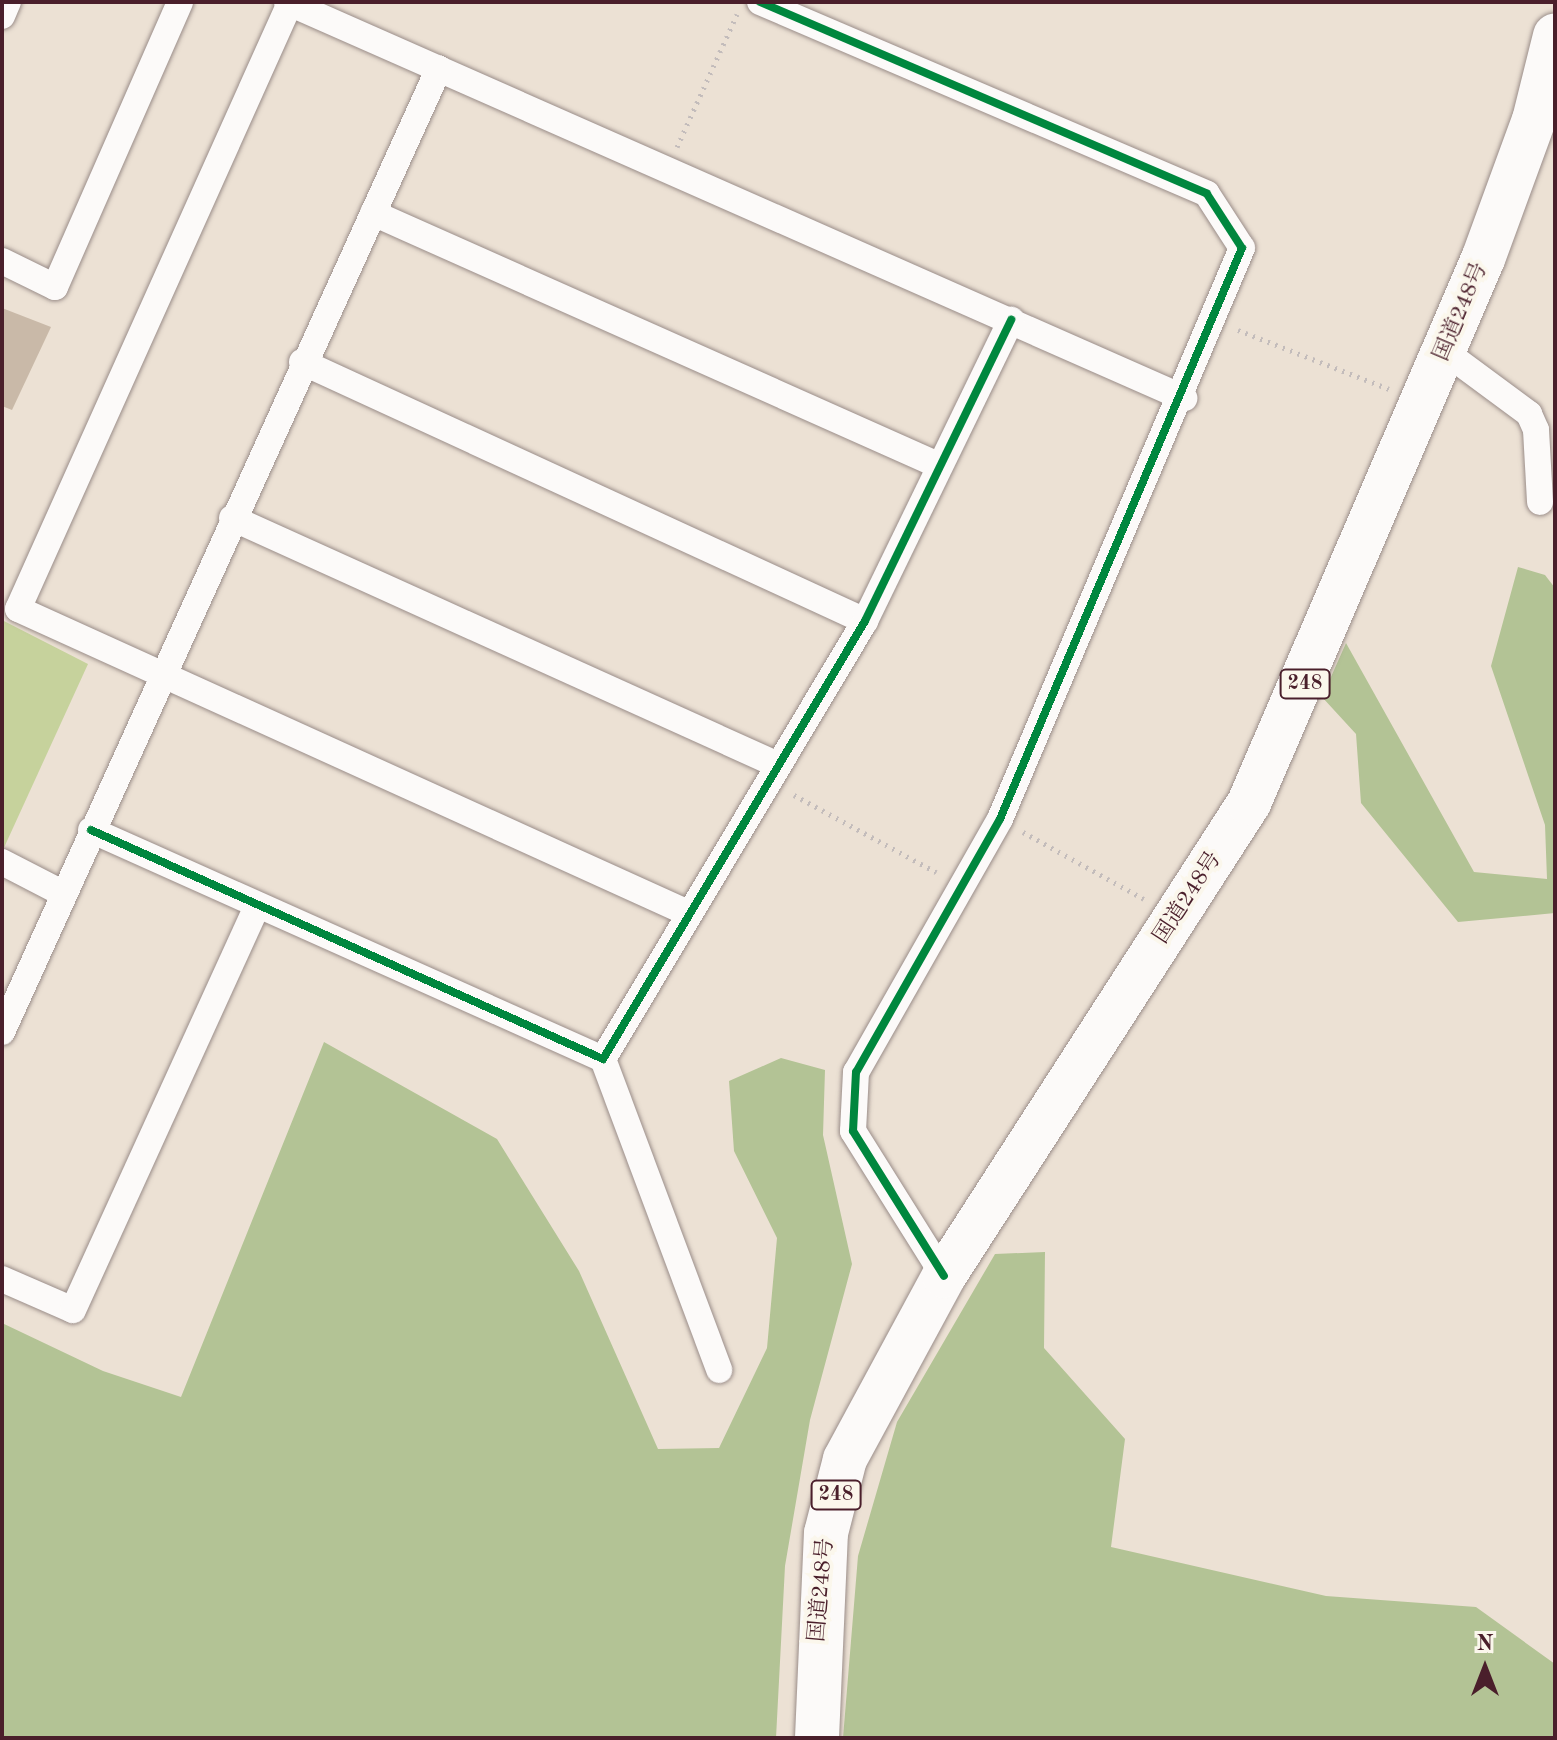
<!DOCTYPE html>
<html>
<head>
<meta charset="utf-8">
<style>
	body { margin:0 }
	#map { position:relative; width:1557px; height:1740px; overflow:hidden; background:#ece1d4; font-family:"Old Standard TT","Noto Serif JP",serif }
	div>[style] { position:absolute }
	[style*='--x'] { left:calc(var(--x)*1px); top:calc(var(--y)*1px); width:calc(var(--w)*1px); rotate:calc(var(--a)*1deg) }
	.green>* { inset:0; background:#c6d29c }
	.forest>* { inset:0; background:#b3c395 }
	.building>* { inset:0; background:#c9b9a8 }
	.path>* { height:5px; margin-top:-2.5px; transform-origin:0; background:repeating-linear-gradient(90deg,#c3bcbb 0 2px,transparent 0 8px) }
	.roads { filter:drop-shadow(0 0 2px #9a8d89) drop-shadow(0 0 2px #9a8d89) }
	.street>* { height:26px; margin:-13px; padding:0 13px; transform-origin:13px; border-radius:13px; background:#fcfaf9 }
	.highway>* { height:44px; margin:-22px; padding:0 22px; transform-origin:22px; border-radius:22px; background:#fcfaf9 }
	.cycleway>* { height:8px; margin:-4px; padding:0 4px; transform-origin:4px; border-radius:4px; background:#00873e }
	span { translate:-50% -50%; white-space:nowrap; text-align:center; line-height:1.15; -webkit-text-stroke:8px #fbf7ec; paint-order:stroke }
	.shield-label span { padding:2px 6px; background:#fbf7ec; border:2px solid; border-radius:6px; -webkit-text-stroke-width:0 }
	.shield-label { font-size:20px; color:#4a1f2b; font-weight:700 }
	.street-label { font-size:22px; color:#4a1f2b }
	.frame { position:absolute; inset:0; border:4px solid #4a1f2b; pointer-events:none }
	.north { position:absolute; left:1445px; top:1628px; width:80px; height:80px; -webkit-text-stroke:6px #fbf7ec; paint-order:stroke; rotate:0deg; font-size:22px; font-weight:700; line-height:32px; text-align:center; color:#4a1f2b }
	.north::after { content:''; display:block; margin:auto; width:28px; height:36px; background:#4a1f2b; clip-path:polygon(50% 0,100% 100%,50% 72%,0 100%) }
</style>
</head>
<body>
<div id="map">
	<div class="green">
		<div style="clip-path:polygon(2px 620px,88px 664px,2px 852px)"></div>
	</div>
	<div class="forest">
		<div style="clip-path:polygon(1518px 567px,1545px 575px,1555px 588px,1555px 913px,1458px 922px,1361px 803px,1356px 734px,1322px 697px,1346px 643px,1474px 872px,1547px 879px,1545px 825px,1491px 666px)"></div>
		<div style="clip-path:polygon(324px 1042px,497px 1139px,579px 1271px,658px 1449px,719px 1448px,767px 1348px,777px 1238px,734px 1151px,729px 1081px,781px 1058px,825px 1070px,823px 1135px,852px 1264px,810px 1420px,785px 1566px,776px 1738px,2px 1738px,2px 1323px,103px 1371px,181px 1397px)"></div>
		<div style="clip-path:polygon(1045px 1252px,1044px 1348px,1125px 1439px,1111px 1547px,1326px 1596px,1476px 1607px,1555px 1664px,1555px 1738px,843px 1738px,858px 1556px,897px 1422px,995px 1254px)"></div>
	</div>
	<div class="building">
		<div style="clip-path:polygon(2px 308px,51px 327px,12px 410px,2px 406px)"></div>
	</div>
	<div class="path">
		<div style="--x:677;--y:147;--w:146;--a:-65.7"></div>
		<div style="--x:1238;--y:330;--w:162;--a:21.3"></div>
		<div style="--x:794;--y:795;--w:162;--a:28.5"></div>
		<div style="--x:1023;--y:832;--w:138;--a:29"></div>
	</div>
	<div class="roads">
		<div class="street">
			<div style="--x:287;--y:2;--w:981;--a:23.82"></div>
			<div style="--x:760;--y:2;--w:486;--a:23.2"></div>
			<div style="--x:1207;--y:194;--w:64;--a:57.1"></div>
			<div style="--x:1242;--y:248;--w:620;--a:112.97"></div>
			<div style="--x:1000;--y:819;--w:291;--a:119.6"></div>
			<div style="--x:856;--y:1072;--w:59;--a:92.9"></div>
			<div style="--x:853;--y:1131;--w:171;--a:57.9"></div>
			<div style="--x:290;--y:3;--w:664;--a:114.17"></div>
			<div style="--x:18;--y:609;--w:736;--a:24.41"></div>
			<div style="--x:2;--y:16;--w:15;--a:-67"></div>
			<div style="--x:373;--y:213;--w:619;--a:24.04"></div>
			<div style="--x:2;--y:261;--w:59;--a:26.1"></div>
			<div style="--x:55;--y:287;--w:311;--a:-66.3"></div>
			<div style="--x:1444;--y:351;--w:106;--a:36.5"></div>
			<div style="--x:1529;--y:414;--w:17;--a:66"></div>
			<div style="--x:1536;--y:430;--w:72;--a:86.8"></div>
			<div style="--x:302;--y:362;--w:620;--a:24.7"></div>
			<div style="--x:232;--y:518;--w:599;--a:24.34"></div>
			<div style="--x:91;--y:830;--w:561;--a:24.1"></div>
			<div style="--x:603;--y:1059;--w:510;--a:-59.11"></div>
			<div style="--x:865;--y:621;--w:335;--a:-64.1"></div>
			<div style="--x:2;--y:862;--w:70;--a:27.3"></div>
			<div style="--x:2;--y:1032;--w:1058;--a:-65.61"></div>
			<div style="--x:603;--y:1059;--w:332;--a:69.5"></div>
			<div style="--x:2;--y:1279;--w:77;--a:23.6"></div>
			<div style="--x:73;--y:1310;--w:441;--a:-65.5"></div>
		</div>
		<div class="highway">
			<div style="--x:817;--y:1738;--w:205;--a:-87.5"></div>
			<div style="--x:826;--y:1533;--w:76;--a:-75.6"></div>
			<div style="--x:845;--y:1459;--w:208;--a:-61.6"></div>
			<div style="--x:944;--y:1276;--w:563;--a:-57.19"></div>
			<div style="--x:1249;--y:803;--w:592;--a:-66.73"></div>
			<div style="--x:1483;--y:259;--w:148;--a:-69.9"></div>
			<div style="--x:1534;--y:120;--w:87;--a:-76"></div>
		</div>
	</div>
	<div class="cycleway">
		<div style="--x:760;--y:2;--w:486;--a:23.2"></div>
		<div style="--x:1207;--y:194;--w:64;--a:57.1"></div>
		<div style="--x:1242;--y:248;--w:620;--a:112.97"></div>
		<div style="--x:1000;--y:819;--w:291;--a:119.6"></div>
		<div style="--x:856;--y:1072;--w:59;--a:92.9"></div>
		<div style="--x:853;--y:1131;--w:171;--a:57.9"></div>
		<div style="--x:91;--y:830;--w:561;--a:24.1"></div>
		<div style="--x:603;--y:1059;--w:510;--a:-59.11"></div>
		<div style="--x:865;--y:621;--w:335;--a:-64.1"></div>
	</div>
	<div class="shield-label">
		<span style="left:1305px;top:684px">248</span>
		<span style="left:836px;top:1495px">248</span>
	</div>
	<div class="street-label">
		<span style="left:1461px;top:312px;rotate:-67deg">国道248号</span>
		<span style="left:1188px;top:898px;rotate:-57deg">国道248号</span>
		<span style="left:822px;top:1590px;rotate:-85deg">国道248号</span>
	</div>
	<div class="frame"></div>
	<div class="north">N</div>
</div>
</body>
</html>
